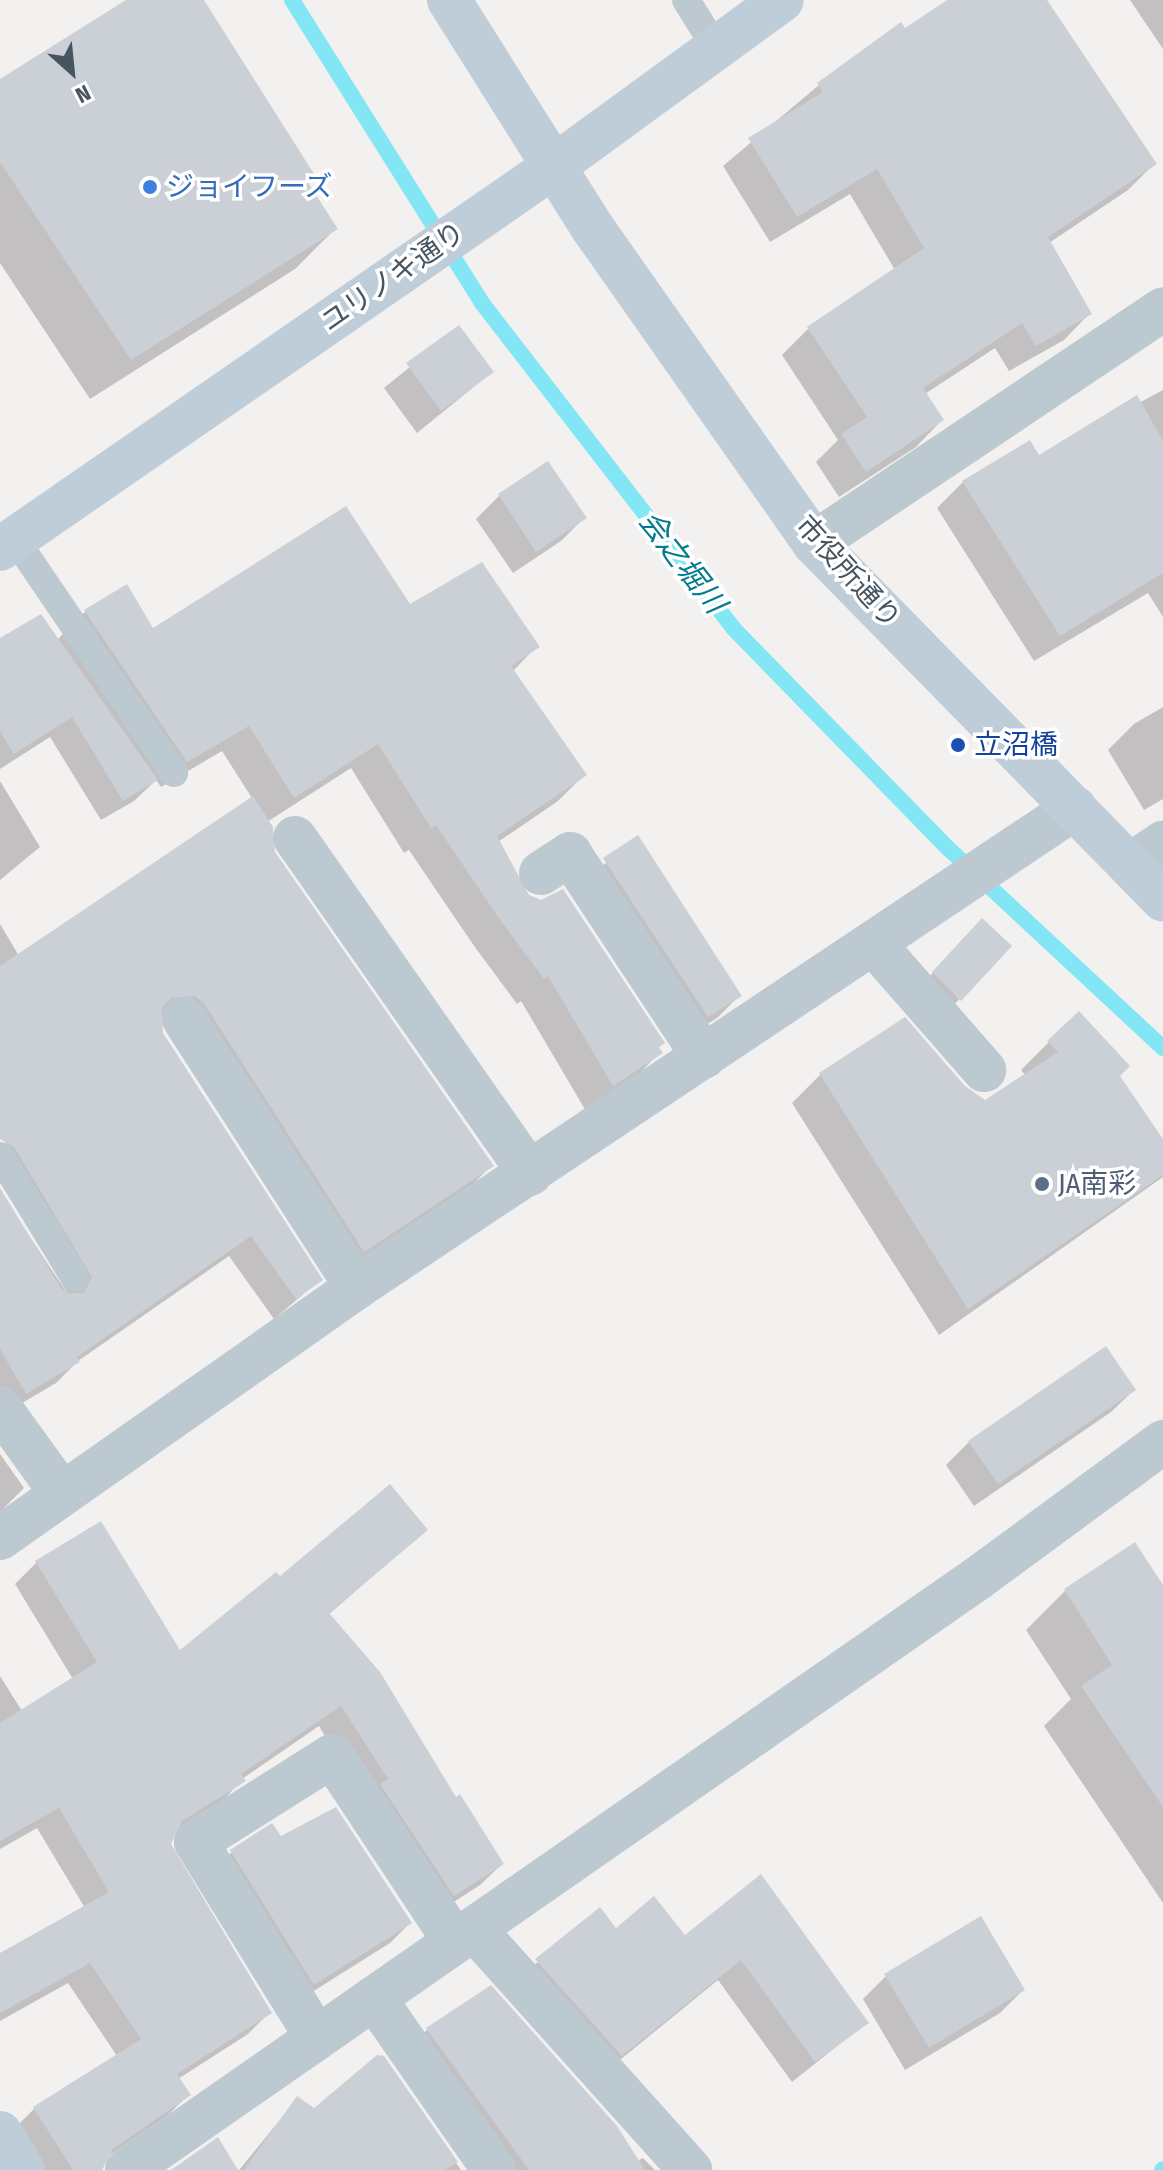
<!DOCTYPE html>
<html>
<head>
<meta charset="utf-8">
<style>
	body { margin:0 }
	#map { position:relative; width:1163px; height:2170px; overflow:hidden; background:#f3f0f0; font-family:"Fira Sans Condensed","Noto Sans JP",sans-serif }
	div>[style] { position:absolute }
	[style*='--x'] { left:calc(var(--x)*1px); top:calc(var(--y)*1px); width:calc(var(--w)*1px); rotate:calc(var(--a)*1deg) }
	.shadow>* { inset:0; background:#0003 }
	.stream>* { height:16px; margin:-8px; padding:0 8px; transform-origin:8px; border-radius:8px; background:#83e6f5 }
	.building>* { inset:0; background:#cbd0d6 }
	.lane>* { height:28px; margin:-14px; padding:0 14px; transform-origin:14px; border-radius:14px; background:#bcc9d1 }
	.street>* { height:44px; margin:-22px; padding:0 22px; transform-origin:22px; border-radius:22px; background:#bcc9d1 }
	.secondary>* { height:44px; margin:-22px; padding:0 22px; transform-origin:22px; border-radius:22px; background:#bfcdd9 }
	.dots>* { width:22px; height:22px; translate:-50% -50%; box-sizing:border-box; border:4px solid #fff; border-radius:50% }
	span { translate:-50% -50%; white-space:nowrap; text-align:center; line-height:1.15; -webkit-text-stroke:7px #fff; paint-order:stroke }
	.shop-label { font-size:28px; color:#366cbe }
	.left { translate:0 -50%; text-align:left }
	.street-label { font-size:28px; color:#465560 }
	.transit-label { font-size:28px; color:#164399 }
	.service-label { font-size:28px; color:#4e5e75 }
	.water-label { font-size:30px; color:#047c8e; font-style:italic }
	.north { position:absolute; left:32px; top:32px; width:80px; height:80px; -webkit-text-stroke:6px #fff; paint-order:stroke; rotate:153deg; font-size:22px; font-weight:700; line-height:32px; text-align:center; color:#465560 }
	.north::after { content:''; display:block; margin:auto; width:28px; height:36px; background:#465560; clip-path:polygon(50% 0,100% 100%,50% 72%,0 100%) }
</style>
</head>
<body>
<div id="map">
	<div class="shadow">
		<div style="clip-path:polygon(130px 0,187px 0,314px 177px,307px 184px,336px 228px,295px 269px,90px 399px,0 263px,0 81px)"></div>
		<div style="clip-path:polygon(950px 0,1044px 0,1154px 164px,1128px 190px,1049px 243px,1090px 313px,1064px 340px,1009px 371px,995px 348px,925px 394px,942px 420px,916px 447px,839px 497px,816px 462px,838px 440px,782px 355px,808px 329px,895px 270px,850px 194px,770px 242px,723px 166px,819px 85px)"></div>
		<div style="clip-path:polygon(1130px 0,1163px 0,1163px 49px)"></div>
		<div style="clip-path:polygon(459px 327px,492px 372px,417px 433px,384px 388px)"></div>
		<div style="clip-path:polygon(1163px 390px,1163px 617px,1148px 593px,1034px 661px,937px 508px,963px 482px,1039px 457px)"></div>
		<div style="clip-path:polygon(547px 464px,584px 518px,561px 541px,513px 573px,476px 519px,499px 496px)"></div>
		<div style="clip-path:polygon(126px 587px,153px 630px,409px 607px,537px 646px,512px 672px,584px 775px,558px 801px,498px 842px,528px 896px,660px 1052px,634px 1079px,586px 1111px,521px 1001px,517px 1004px,472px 943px,409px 850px,404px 853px,351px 768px,267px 822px,273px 853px,491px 1166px,470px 1187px,342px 1272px,184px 1026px,161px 1015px,161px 1033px,320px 1280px,274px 1319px,229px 1256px,78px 1361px,56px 1383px,0 1416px,0 1192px,69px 1296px,7px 1191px,26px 1173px,0 1135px,0 924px,19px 956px,252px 798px,222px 751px,161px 787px,156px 780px,134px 801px,101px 820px,50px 737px,0 769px,0 647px,57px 640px,85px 612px)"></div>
		<div style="clip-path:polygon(1163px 707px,1163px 799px,1144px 810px,1108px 750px,1134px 724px)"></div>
		<div style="clip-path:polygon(0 781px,40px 847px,0 880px)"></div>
		<div style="clip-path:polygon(637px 838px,740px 995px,717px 1018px,684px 1039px,581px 883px)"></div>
		<div style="clip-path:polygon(960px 944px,1009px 946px,937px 1023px,910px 997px)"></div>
		<div style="clip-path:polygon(1049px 1042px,1117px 1076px,1163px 1143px,1163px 1177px,939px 1335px,792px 1103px,820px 1075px,964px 1088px,985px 1103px,1026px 1076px,1021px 1070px)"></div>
		<div style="clip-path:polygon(1134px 1390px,1111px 1412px,974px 1506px,946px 1465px,969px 1442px)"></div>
		<div style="clip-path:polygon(0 1454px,24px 1488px,0 1512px)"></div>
		<div style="clip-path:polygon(426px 1530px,328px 1615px,502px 1864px,480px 1885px,432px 1916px,319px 1726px,242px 1779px,222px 1802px,175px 1832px,169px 1844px,270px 2012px,248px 2034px,178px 2079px,188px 2095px,167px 2116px,88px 2170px,38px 2170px,13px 2130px,34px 2109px,117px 2056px,68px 1983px,0 2021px,0 1955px,85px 1908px,37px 1828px,0 1849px,0 1676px,22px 1711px,73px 1679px,15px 1584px,36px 1563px,180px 1653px,279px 1579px)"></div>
		<div style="clip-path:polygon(1135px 1545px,1163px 1588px,1163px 1903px,1044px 1726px,1071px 1699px,1026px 1630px,1065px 1591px)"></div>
		<div style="clip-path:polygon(232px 1852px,410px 1923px,390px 1943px,293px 2004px,211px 1872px)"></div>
		<div style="clip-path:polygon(760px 1877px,866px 2023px,792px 2082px,718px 1980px,599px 2077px,514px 1982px,600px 1910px,615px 1930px,685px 1938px)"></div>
		<div style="clip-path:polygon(886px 1976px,1023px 1990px,1000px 2013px,905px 2070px,863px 1999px)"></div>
		<div style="clip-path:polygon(490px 1988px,637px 2161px,643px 2158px,655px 2170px,486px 2170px,404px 2052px,427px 2030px)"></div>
		<div style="clip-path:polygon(383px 2058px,461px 2170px,239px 2170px,298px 2098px,314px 2110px)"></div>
	</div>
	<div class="stream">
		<div style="--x:292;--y:0;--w:358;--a:57.9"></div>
		<div style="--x:482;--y:303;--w:411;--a:52.3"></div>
		<div style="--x:733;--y:628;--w:310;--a:45.7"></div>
		<div style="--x:950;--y:850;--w:291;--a:42.9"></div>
		<div style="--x:1162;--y:2170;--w:1;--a:-45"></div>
	</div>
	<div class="building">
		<div style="clip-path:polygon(126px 0,204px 0,316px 177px,307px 181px,338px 229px,131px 360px,0 162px,0 79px)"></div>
		<div style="clip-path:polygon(947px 0,1047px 0,1157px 164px,1048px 237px,1092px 314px,1036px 346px,1022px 323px,923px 388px,944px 420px,866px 472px,841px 434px,867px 417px,807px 327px,924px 248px,877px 169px,797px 217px,748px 138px,823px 92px,817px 83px,901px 22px,905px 28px)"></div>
		<div style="clip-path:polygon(459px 325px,494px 372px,441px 411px,406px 363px)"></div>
		<div style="clip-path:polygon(1137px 395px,1163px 441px,1163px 573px,1060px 636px,962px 481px,1030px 440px,1039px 455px)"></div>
		<div style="clip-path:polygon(548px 461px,587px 518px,536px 552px,498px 494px)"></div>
		<div style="clip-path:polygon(346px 506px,410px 604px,482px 562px,540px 647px,511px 666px,587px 775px,497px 836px,529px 895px,541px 900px,563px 889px,665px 1043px,659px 1047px,663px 1053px,613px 1086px,548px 976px,544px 979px,498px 917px,436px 825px,431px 828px,378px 744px,294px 798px,249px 726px,187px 762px,84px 610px,127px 584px,153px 628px)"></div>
		<div style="clip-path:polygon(41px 614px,158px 780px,123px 801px,72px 717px,14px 754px,0 731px,0 638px)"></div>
		<div style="clip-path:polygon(253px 796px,273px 827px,275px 852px,494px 1166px,364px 1252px,205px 1005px,195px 996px,171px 998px,162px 1008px,163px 1033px,323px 1280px,296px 1299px,251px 1236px,77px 1357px,80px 1362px,26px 1394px,0 1349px,0 1188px,61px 1288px,68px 1293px,83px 1293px,92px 1277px,14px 1147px,0 1139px,0 966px)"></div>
		<div style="clip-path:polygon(638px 835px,742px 996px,708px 1017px,603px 858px)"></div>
		<div style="clip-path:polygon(982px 918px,1012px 946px,961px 1001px,932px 972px)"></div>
		<div style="clip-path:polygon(1079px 1011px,1130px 1066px,1120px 1076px,1163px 1139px,1163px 1175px,968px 1309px,819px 1073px,905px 1017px,965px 1086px,985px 1100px,1058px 1052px,1047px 1041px)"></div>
		<div style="clip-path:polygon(1106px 1346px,1136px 1390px,998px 1484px,968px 1441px)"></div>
		<div style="clip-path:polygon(390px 1484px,428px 1530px,329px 1613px,380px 1672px,456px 1797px,460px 1794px,504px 1864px,454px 1896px,380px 1784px,388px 1779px,341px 1706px,241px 1774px,246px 1781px,182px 1821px,171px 1844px,272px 2013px,177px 2074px,191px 2095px,113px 2149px,102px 2170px,73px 2170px,33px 2107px,141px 2039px,90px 1963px,0 2013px,0 1953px,109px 1892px,59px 1808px,0 1841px,0 1723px,97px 1662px,35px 1561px,101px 1521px,180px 1650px,276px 1572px,280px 1576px)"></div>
		<div style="clip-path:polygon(1135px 1542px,1163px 1585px,1163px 1807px,1081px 1686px,1112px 1665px,1064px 1589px)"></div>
		<div style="clip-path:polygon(336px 1807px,412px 1923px,314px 1985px,230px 1850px,272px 1823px,281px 1836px)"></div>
		<div style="clip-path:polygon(761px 1874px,869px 2023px,815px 2062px,741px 1960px,622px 2056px,535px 1959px,600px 1907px,616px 1928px,654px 1896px,685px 1935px)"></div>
		<div style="clip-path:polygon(981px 1916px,1025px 1990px,929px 2048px,884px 1974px)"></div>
		<div style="clip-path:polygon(491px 1985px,617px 2126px,645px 2170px,529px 2170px,426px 2028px)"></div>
		<div style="clip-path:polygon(377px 2055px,384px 2056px,458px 2162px,445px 2170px,244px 2170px,297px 2096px,314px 2108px)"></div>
		<div style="clip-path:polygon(218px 2137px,238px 2170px,171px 2170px)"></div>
	</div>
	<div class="lane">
		<div style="--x:686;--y:0;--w:57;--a:58"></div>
		<div style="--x:15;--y:539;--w:283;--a:55.8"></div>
		<div style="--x:0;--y:1156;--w:143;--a:58.4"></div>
	</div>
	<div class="street">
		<div style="--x:814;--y:543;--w:420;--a:-33.8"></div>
		<div style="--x:295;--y:838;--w:410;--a:55"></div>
		<div style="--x:1130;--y:865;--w:40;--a:-34"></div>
		<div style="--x:541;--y:873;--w:35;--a:-33"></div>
		<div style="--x:570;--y:854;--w:243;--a:56.6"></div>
		<div style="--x:873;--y:943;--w:169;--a:48.8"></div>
		<div style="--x:184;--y:1019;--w:319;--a:57.2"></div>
		<div style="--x:0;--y:1408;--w:106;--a:54.2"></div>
		<div style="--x:0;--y:1538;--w:436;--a:-35.1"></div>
		<div style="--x:357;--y:1287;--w:863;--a:-33.71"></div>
		<div style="--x:474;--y:1929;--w:324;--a:48.1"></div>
		<div style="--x:374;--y:1998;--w:210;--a:55.1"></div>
		<div style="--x:317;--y:2038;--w:230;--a:-121.7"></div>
		<div style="--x:196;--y:1842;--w:161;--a:-32.3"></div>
		<div style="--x:332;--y:1756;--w:223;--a:56.5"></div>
		<div style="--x:127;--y:2170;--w:1037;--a:-34.82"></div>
		<div style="--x:978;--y:1578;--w:230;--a:-36.3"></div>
	</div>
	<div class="secondary">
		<div style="--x:449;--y:0;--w:268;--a:57.8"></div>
		<div style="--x:592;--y:227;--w:386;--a:54.9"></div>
		<div style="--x:814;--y:543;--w:499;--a:45.6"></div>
		<div style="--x:0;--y:549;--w:672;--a:-34.64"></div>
		<div style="--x:553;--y:167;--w:283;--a:-36.1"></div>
		<div style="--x:0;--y:2133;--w:44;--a:58.1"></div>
	</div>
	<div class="dots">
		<div style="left:150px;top:187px;background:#3f7fe0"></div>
		<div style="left:958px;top:745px;background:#1a4fb4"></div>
		<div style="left:1042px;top:1184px;background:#5c6f8a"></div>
	</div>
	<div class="shop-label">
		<span class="left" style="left:166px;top:187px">ジョイフーズ</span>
	</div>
	<div class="street-label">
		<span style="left:393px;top:277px;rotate:-35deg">ユリノキ通り</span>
		<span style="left:848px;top:572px;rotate:48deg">市役所通り</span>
	</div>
	<div class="transit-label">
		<span class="left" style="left:974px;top:745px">立沼橋</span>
	</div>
	<div class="service-label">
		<span class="left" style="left:1058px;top:1184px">JA南彩</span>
	</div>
	<div class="water-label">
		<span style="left:682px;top:562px;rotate:52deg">会之堀川</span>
	</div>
	<div class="north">N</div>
</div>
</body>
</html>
